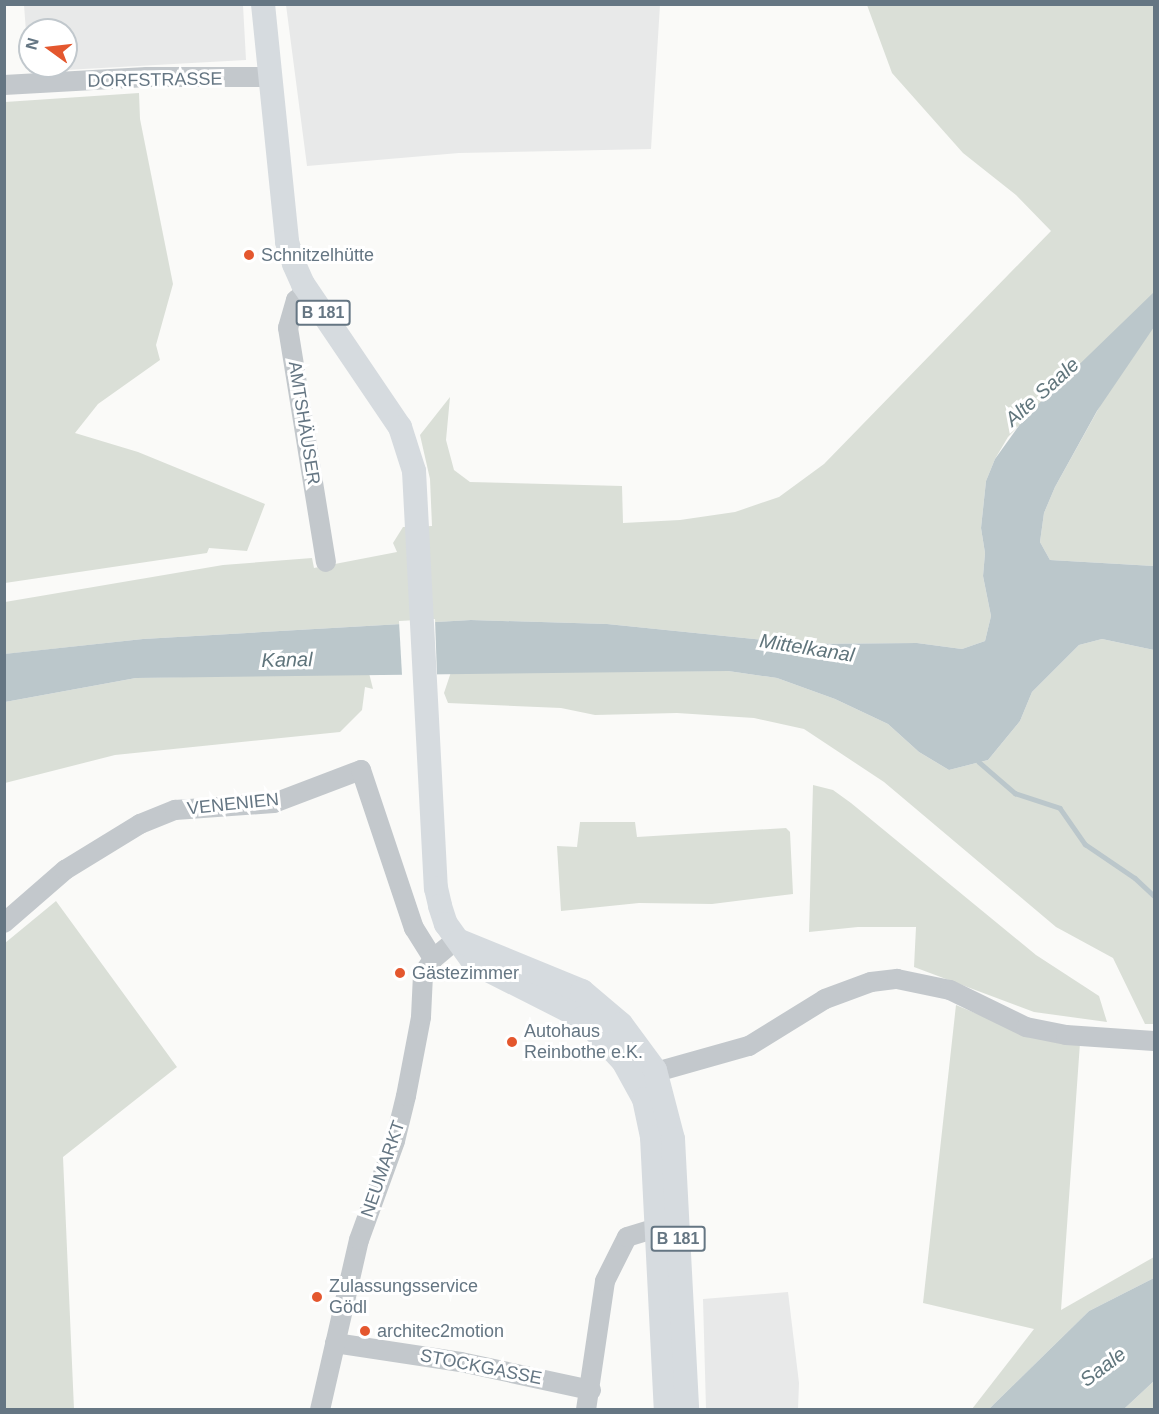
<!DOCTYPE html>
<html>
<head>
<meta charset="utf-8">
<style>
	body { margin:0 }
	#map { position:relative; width:1159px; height:1414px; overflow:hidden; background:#fafaf8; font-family:Helvetica,sans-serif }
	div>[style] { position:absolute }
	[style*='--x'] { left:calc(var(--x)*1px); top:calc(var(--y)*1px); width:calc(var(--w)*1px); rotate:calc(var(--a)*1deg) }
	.built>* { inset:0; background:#e8e9e9 }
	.green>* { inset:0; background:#dadfd7 }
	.water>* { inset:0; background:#bbc7cb }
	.pier>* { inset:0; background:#fafaf8 }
	.stream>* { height:4.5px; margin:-2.25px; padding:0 2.25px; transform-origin:2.25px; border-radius:2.25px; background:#bbc7cb }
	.minor>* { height:20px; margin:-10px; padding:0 10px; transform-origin:10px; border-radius:10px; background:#c3c8cc }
	.major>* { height:24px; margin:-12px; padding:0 12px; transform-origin:12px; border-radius:12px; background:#d6dbdf }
	.dots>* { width:16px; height:16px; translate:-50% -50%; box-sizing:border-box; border:3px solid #fff; border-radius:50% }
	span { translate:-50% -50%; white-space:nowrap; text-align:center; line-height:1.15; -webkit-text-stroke:6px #fff; paint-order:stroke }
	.shield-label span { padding:2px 4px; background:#fff; border:2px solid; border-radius:4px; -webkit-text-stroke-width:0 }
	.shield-label { font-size:16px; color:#657683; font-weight:700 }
	.street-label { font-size:18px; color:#657683 }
	.poi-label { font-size:18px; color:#657683 }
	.left { translate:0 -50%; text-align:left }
	.water-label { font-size:20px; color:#60757c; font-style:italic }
	.frame { position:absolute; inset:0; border:6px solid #657683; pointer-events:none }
	.north { position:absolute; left:18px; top:18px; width:60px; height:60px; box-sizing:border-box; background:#fff; border:2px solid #c1c8cd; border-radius:50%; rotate:285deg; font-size:16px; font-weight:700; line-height:24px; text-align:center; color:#657683 }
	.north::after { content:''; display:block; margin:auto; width:21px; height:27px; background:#e4572e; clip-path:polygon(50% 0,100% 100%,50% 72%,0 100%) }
</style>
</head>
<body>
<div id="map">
	<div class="built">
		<div style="clip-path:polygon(evenodd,24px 5px,243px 5px,246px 60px,29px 72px,24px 5px,30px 30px,66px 30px,66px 66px,30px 66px,30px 30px)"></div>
		<div style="clip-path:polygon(286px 5px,660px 5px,651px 149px,459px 153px,307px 166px)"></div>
		<div style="clip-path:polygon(788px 1292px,799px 1383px,798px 1409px,706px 1409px,703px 1299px)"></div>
	</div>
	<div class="green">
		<div style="clip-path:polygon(867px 5px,1154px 5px,1154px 566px,1050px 560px,1040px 542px,1044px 513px,1055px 487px,1100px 406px,1070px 373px,1008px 437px,995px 459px,986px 481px,981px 528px,985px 553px,983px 576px,991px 616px,985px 641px,962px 649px,917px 643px,804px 644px,607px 624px,471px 620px,143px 639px,5px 654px,5px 602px,223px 565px,312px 558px,314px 568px,397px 552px,393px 543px,403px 527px,432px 526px,430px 479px,420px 435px,450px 397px,446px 440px,454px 470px,470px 482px,622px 486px,623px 523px,680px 520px,735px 512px,779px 497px,824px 464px,1051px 231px,1016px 195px,963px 153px,892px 73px)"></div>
		<div style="clip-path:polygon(139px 93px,140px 119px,173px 284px,156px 345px,160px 360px,98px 404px,75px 433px,138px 452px,265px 504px,247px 551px,209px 548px,207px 553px,5px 583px,5px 102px)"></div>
		<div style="clip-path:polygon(1102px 639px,1154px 650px,1154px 1024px,1145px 1024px,1113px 958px,1056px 927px,884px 782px,804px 729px,754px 718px,677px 713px,595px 715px,561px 708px,448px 703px,444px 693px,451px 672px,728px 671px,777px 678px,835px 699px,888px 724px,919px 752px,949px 770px,988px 760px,1020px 721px,1032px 692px,1079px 645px)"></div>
		<div style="clip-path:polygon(369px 673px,373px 689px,365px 687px,362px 710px,340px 732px,115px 755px,5px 783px,5px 702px,136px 678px)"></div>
		<div style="clip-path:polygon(813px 785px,833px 790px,851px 803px,1036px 955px,1099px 996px,1107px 1022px,1034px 1012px,914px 967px,916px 927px,858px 927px,809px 932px)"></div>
		<div style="clip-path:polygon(580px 822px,635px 822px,637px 837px,786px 828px,790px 832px,793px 894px,712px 904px,639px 903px,561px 911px,557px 846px,577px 847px)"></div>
		<div style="clip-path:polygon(56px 901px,177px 1067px,63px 1157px,74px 1409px,5px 1409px,5px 943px)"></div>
		<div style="clip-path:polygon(956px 1005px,1023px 1033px,1080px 1043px,1061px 1310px,1154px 1257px,1154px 1278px,1089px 1311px,989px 1409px,972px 1409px,1034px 1329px,923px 1303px)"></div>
		<div style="clip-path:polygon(1154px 1381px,1154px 1409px,1124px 1409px)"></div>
	</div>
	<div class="water">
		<div style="clip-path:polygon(1154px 292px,1154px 327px,1097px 411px,1055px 487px,1044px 513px,1040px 542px,1050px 560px,1154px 566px,1154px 650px,1102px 639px,1079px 645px,1032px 692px,1020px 721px,988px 760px,949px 770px,919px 752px,888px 724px,835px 699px,777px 678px,728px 671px,136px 678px,5px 702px,4px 654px,143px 639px,471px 620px,607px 624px,804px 644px,917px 643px,962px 649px,985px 641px,991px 616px,983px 576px,985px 553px,981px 528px,986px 481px,995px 459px,1026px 416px)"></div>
		<div style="clip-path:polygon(1154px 1278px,1154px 1381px,1124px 1409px,989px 1409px,1089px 1311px)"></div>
	</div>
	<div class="pier">
		<div style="clip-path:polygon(435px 619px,437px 675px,402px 675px,399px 621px)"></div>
	</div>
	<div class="stream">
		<div style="--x:979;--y:762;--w:48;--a:40.7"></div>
		<div style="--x:1015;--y:793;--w:47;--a:18.4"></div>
		<div style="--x:1060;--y:808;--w:44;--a:55.2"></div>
		<div style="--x:1085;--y:844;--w:60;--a:34.2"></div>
		<div style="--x:1135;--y:878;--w:26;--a:43"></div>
	</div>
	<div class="minor">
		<div style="--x:4;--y:85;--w:143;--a:-3.2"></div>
		<div style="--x:147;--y:77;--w:123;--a:0"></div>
		<div style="--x:308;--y:291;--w:15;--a:143"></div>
		<div style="--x:296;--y:300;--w:29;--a:106"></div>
		<div style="--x:288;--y:328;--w:237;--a:80.8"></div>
		<div style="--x:4;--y:923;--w:81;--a:-41"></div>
		<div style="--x:65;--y:870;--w:88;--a:-31.5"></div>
		<div style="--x:140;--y:824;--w:38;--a:-22"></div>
		<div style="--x:175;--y:810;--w:99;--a:-4"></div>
		<div style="--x:274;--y:803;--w:93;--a:-20.8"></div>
		<div style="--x:361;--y:770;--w:167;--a:71.5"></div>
		<div style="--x:414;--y:928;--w:36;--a:58"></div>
		<div style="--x:642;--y:1076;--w:111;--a:-15.7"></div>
		<div style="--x:749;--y:1046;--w:89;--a:-31.7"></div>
		<div style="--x:825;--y:999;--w:49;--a:-20.3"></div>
		<div style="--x:871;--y:982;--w:26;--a:-7"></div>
		<div style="--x:897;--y:979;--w:54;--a:11.7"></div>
		<div style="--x:950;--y:990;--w:85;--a:26"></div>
		<div style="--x:1026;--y:1027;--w:41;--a:11.3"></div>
		<div style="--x:1066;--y:1035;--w:88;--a:3.9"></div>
		<div style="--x:335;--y:1343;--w:127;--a:8.6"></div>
		<div style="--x:461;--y:1362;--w:133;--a:12.2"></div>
		<div style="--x:320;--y:1410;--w:174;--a:-77.1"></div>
		<div style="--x:359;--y:1240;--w:105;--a:-70"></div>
		<div style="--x:395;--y:1141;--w:46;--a:-76.3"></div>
		<div style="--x:406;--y:1096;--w:80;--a:-79.2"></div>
		<div style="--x:421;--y:1017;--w:43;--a:-87.3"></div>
		<div style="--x:423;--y:974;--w:18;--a:-56"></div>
		<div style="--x:433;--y:959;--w:31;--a:-40"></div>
		<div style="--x:586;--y:1410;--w:130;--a:-81.6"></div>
		<div style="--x:605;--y:1281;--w:49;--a:-63.4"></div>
		<div style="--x:627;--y:1237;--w:30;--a:-17"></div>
	</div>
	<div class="major">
		<div style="--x:263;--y:4;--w:239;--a:84.2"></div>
		<div style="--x:287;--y:242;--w:23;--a:72"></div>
		<div style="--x:294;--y:264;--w:22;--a:66"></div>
		<div style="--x:303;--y:284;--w:173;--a:55.9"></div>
		<div style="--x:400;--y:427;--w:46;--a:72.3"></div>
		<div style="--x:414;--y:471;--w:418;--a:87"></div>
		<div style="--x:436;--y:888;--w:18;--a:77"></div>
		<div style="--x:440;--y:906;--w:19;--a:72"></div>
		<div style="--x:446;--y:924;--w:48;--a:54.3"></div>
		<div style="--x:474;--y:963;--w:122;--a:26.8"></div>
		<div style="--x:583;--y:1018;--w:59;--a:47.1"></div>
		<div style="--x:623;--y:1061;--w:43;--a:61.1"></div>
		<div style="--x:644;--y:1099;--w:39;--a:78"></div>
		<div style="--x:652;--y:1137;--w:273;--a:87.1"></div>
		<div style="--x:460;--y:941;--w:132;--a:22.3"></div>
		<div style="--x:582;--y:991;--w:51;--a:40.2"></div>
		<div style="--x:621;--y:1024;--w:57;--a:53.5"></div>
		<div style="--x:655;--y:1070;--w:71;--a:75.4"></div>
		<div style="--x:673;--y:1139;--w:271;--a:87"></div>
	</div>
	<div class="dots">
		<div style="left:249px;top:255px;background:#e4572e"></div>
		<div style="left:400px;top:973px;background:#e4572e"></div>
		<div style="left:512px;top:1042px;background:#e4572e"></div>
		<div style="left:317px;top:1297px;background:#e4572e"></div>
		<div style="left:365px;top:1331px;background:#e4572e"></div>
	</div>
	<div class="shield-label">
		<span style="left:323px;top:313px">B 181</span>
		<span style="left:678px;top:1239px">B 181</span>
	</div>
	<div class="street-label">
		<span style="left:155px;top:80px;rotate:-1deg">DORFSTRASSE</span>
		<span style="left:304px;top:423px;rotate:81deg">AMTSHÄUSER</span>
		<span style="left:233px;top:804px;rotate:-6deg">VENENIEN</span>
		<span style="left:383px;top:1169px;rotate:-71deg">NEUMARKT</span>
		<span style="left:481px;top:1367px;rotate:11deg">STOCKGASSE</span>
	</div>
	<div class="poi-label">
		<span class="left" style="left:261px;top:255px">Schnitzelhütte</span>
		<span class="left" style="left:412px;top:973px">Gästezimmer</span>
		<span class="left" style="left:524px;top:1042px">Autohaus<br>Reinbothe e.K.</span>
		<span class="left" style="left:329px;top:1297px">Zulassungsservice<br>Gödl</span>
		<span class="left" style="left:377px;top:1331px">architec2motion</span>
	</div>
	<div class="water-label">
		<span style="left:1042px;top:392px;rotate:-42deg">Alte Saale</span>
		<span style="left:807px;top:648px;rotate:9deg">Mittelkanal</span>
		<span style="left:287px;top:660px;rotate:-1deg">Kanal</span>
		<span style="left:1103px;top:1367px;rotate:-37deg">Saale</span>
	</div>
	<div class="frame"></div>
	<div class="north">N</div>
</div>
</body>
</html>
